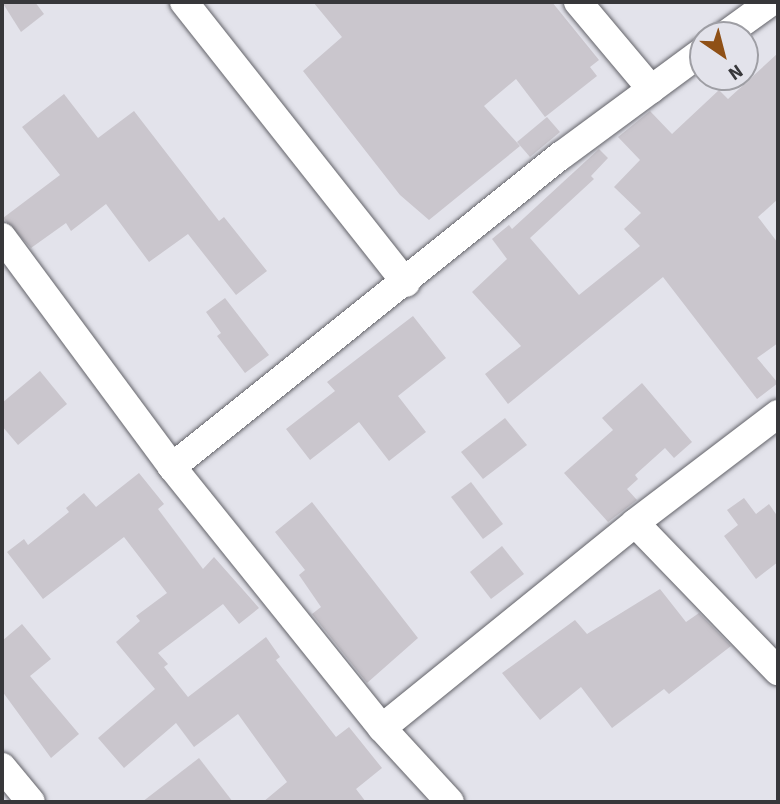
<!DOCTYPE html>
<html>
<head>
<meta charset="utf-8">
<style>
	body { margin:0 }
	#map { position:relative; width:780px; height:804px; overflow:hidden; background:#e3e3eb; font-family:"Source Sans 3",sans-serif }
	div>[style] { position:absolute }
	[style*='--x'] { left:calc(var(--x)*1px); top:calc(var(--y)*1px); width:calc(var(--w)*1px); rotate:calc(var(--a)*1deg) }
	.building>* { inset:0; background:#cac6cd }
	.roads { filter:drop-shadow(0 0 2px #636369) drop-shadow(0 0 2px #636369) }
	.minor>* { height:28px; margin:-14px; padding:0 14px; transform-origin:14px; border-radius:14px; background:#fff }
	span { translate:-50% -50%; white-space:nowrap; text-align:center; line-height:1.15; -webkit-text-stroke:5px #e3e3eb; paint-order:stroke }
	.frame { position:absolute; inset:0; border:4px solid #37373a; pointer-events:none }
	.north { position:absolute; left:689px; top:21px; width:70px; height:70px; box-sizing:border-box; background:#e3e3eb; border:2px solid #9e9ea4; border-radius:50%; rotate:145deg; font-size:19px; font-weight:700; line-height:28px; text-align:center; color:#37373a }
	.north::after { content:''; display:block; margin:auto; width:24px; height:32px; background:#8f5016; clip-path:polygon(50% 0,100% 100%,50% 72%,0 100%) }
</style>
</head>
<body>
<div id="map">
	<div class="building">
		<div style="clip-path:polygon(2px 2px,35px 2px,44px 14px,21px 32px)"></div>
		<div style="clip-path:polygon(313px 2px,552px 2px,599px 60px,590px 67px,597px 76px,545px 117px,516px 79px,484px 106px,520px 146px,429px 220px,400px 195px,303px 71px,342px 37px)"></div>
		<div style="clip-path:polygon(778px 53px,778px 199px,758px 217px,778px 243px,778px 343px,757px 358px,778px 383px,757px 399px,663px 277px,508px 404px,485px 374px,521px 346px,472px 292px,507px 259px,492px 239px,509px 225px,512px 229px,599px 149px,608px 158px,591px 176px,594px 179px,530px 238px,579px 295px,640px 246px,624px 229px,641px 213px,614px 187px,640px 160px,618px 137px,650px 111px,672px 134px,719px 90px,728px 99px)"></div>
		<div style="clip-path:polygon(64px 94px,98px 138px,134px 111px,219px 221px,224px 217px,267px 271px,236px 295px,188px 234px,149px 262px,106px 204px,71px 231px,66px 223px,31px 248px,3px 218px,60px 175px,22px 127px)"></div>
		<div style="clip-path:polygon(547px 117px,560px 132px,530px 157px,517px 142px)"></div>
		<div style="clip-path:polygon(225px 298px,269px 355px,245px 373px,217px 336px,221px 333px,206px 312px)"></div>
		<div style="clip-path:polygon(413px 316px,446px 358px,398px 396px,426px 432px,389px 461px,359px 422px,310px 460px,286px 429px,335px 391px,327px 382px)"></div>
		<div style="clip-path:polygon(40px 371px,67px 404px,18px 445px,2px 426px,2px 403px)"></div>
		<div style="clip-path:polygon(642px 383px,692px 442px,674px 458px,665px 448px,635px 475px,638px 479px,627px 489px,637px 500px,608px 522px,564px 473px,613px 430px,602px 418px)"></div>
		<div style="clip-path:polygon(505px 418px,527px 445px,483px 479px,461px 452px)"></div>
		<div style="clip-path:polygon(139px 473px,164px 504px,158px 509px,203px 569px,214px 557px,259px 608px,239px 624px,223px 604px,158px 653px,168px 664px,164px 667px,188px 697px,266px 637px,280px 657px,276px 660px,336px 737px,349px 727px,382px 768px,356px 789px,366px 802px,263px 802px,287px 782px,238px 714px,194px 747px,176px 723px,124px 768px,98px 738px,155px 689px,116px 642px,140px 621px,136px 616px,167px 593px,124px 537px,43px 599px,7px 552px,24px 539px,28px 545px,69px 512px,66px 508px,84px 493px,96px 507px)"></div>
		<div style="clip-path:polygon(471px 482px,503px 524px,483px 539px,451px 497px)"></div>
		<div style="clip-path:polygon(744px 498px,756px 514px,769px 504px,778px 517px,778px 562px,756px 579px,724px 536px,738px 525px,727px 510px)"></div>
		<div style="clip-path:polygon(312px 502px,418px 638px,367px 683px,312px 614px,321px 607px,299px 575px,305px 570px,275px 532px)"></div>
		<div style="clip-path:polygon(502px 546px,524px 574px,491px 599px,470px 572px)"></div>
		<div style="clip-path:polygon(660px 589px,686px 622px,699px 613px,731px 646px,669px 694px,664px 689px,612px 728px,581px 687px,540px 720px,502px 673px,575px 620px,587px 634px)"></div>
		<div style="clip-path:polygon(22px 624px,51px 659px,30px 676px,79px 734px,51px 758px,2px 691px,2px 641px)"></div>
		<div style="clip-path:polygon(199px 758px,233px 802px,142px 802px)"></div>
	</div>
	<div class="roads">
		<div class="minor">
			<div style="--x:184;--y:2;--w:358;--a:51.7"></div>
			<div style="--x:578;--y:2;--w:114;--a:50"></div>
			<div style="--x:725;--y:35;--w:57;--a:-35.7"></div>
			<div style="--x:2;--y:237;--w:286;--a:53.5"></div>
			<div style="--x:172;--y:467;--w:335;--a:51.2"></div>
			<div style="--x:382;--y:728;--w:100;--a:47.4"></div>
			<div style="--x:172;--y:467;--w:499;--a:-38.7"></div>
			<div style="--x:562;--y:155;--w:175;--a:-36.4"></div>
			<div style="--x:635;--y:523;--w:206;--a:46"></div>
			<div style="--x:382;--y:728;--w:326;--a:-39"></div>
			<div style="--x:635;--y:523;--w:180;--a:-37.3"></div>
			<div style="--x:2;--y:767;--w:45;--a:50.4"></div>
		</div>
	</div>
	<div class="frame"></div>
	<div class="north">N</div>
</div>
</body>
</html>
